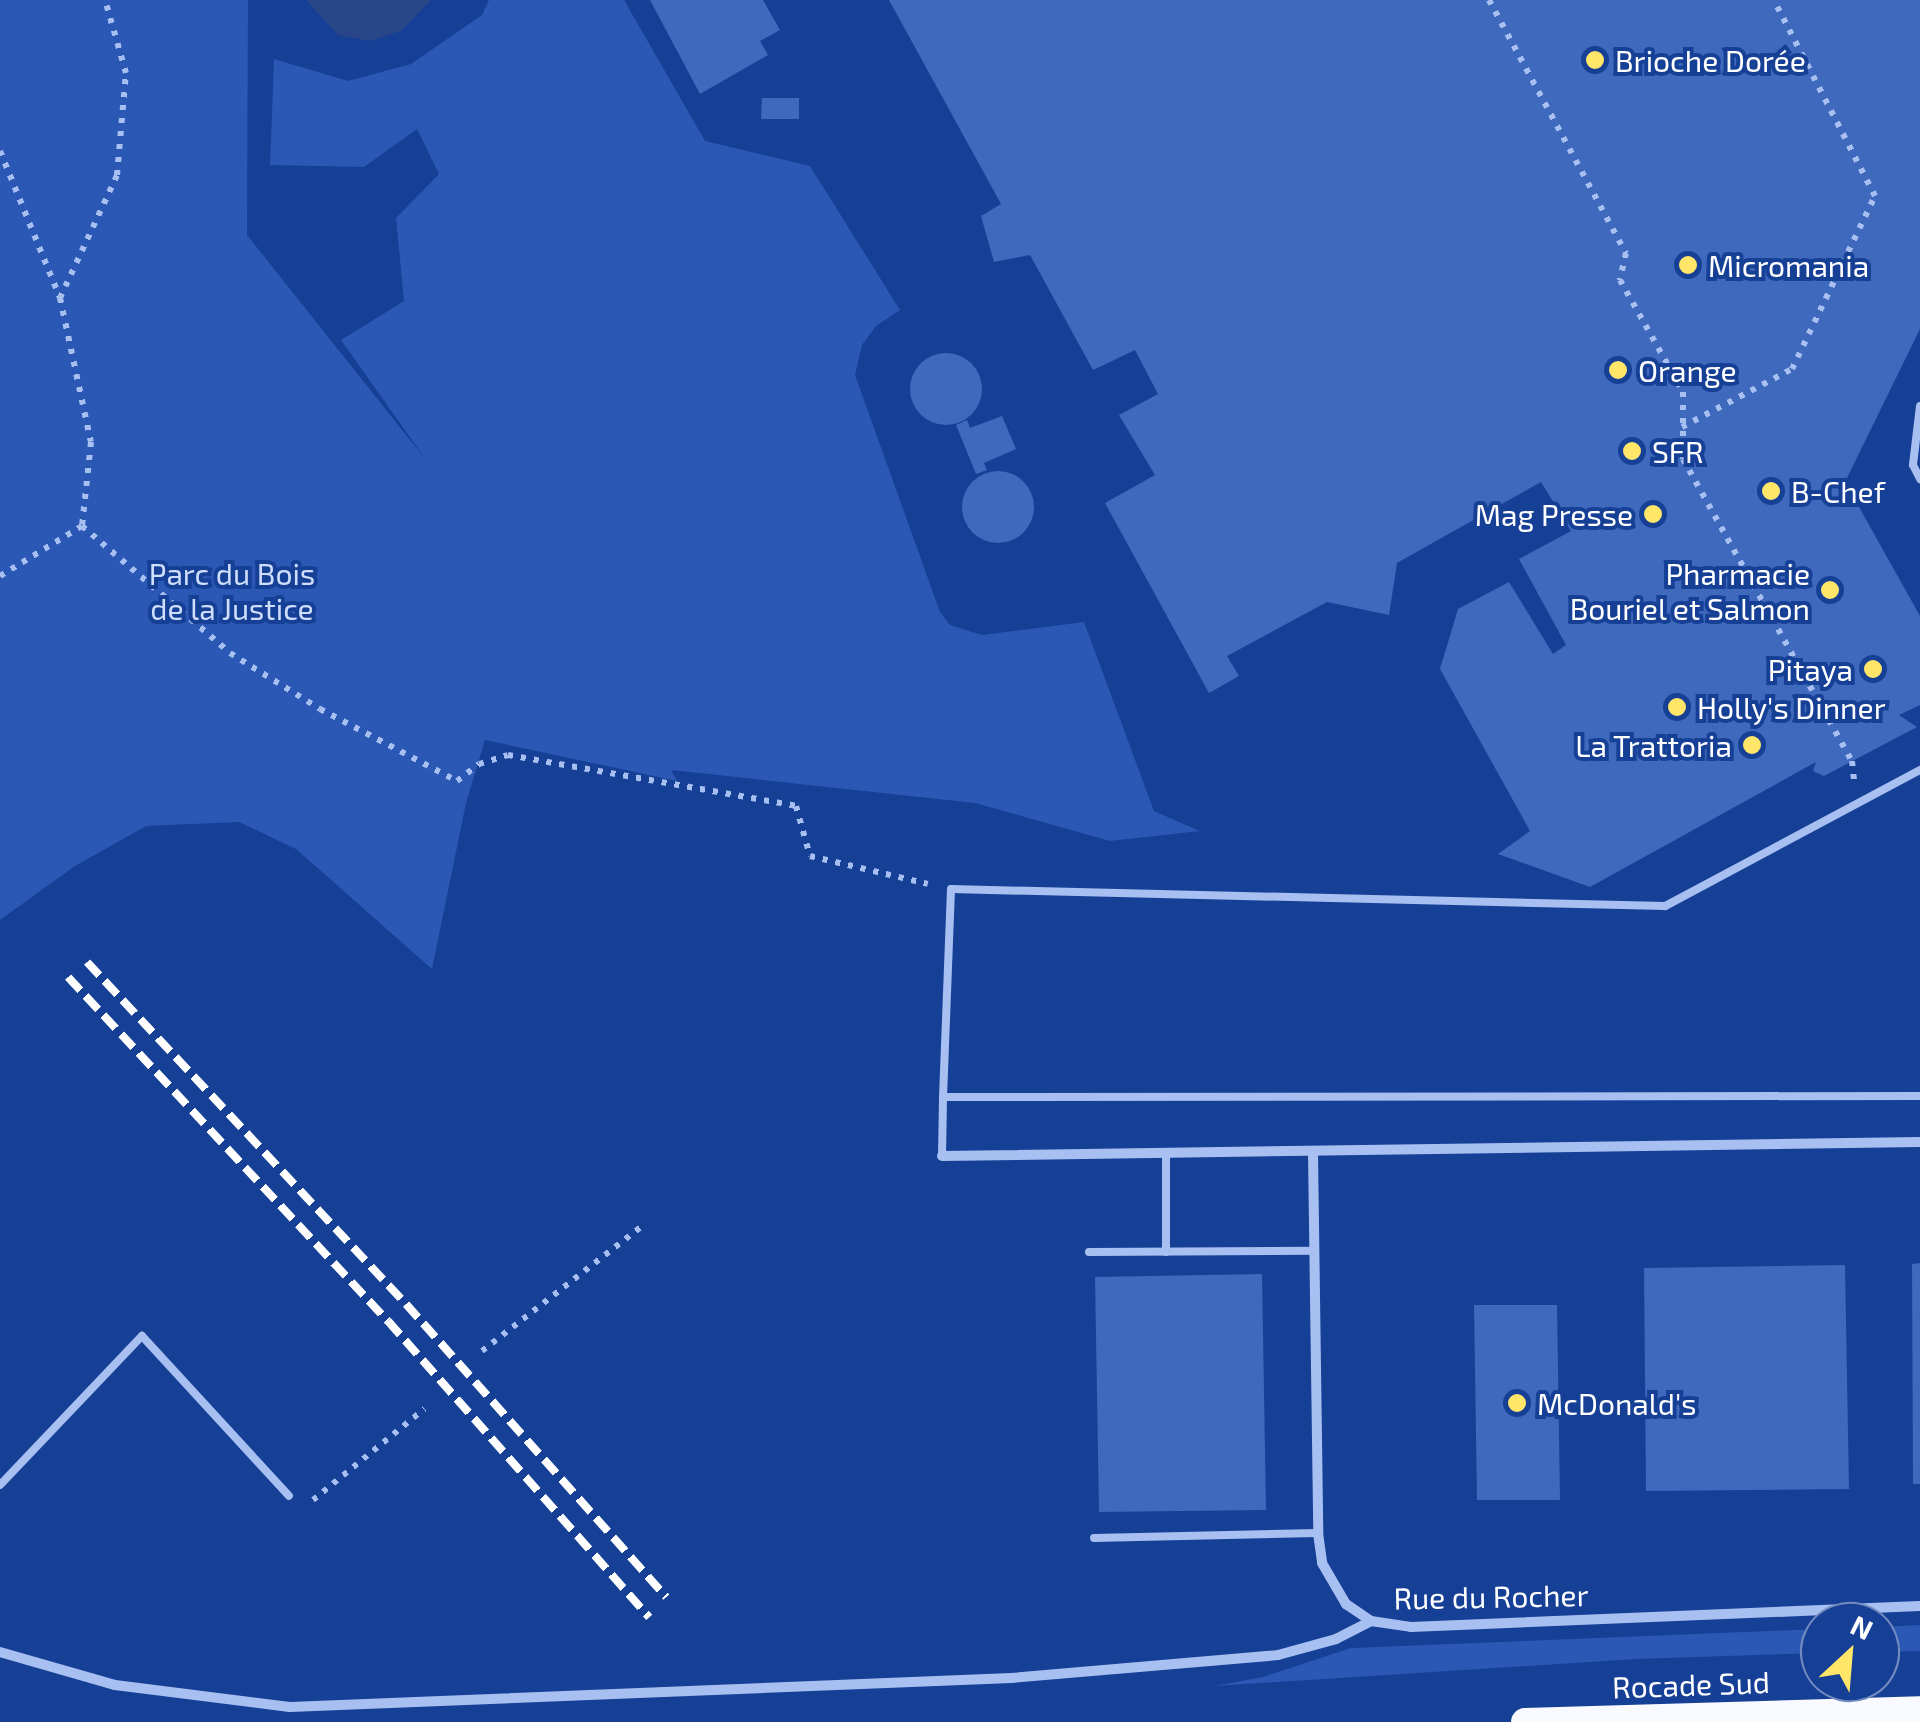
<!DOCTYPE html>
<html>
<head>
<meta charset="utf-8">
<style>
	body { margin:0 }
	#map { position:relative; width:1920px; height:1722px; overflow:hidden; background:#163f96; font-family:"Exo 2",sans-serif }
	div>[style] { position:absolute }
	[style*='--x'] { left:calc(var(--x)*1px); top:calc(var(--y)*1px); width:calc(var(--w)*1px); rotate:calc(var(--a)*1deg) }
	.green>* { inset:0; background:#2a58b4 }
	.water>* { inset:0; background:#294688 }
	.building>* { inset:0; background:#3f69bd }
	.round { border-radius:50% }
	.path>* { height:6px; margin-top:-3px; transform-origin:0; background:repeating-linear-gradient(90deg,#a8c0f1 0 5px,transparent 0 13px) }
	.service>* { height:8px; margin:-4px; padding:0 4px; transform-origin:4px; border-radius:4px; background:#a8c0f1 }
	.minor>* { height:10px; margin:-5px; padding:0 5px; transform-origin:5px; border-radius:5px; background:#a8c0f1 }
	.trunk>* { height:28px; margin:-14px; padding:0 14px; transform-origin:14px; border-radius:14px; background:#f8faff }
	.rail>* { height:8px; margin-top:-4px; transform-origin:0; background:repeating-linear-gradient(90deg,#fff 0 18px,transparent 0 26px) }
	.dots>* { width:28px; height:28px; translate:-50% -50%; box-sizing:border-box; border:5px solid #163f96; border-radius:50% }
	span { translate:-50% -50%; white-space:nowrap; text-align:center; line-height:1.15; -webkit-text-stroke:8px #163f96; paint-order:stroke }
	.poi-label { font-size:30px; color:#fff }
	.left { translate:0 -50%; text-align:left }
	.right { translate:-100% -50%; text-align:right }
	.park-label { font-size:30px; color:#cfdefc }
	.street-label { font-size:30px; color:#fff }
	.north { position:absolute; left:1800px; top:1602px; width:100px; height:100px; box-sizing:border-box; background:#163f96; border:2px solid #738cc0; border-radius:50%; rotate:26deg; font-size:28px; font-weight:700; line-height:40px; text-align:center; color:#fff }
	.north::after { content:''; display:block; margin:auto; width:35px; height:45px; background:#ffe568; clip-path:polygon(50% 0,100% 100%,50% 72%,0 100%) }
</style>
</head>
<body>
<div id="map">
	<div class="green">
		<div style="clip-path:polygon(0 0,248px 0,247px 235px,426px 460px,341px 340px,404px 301px,396px 218px,439px 174px,417px 129px,364px 167px,270px 165px,274px 59px,348px 81px,411px 64px,482px 15px,489px 0,624px 0,705px 141px,810px 166px,900px 310px,876px 326px,862px 345px,855px 375px,940px 612px,950px 625px,982px 635px,1084px 622px,1154px 811px,1200px 831px,1110px 841px,975px 803px,671px 770px,677px 781px,485px 740px,466px 803px,432px 969px,296px 849px,239px 822px,146px 826px,75px 866px,0 920px)"></div>
		<div style="clip-path:polygon(1920px 1625px,1920px 1651px,1880px 1652px,1880px 1627px)"></div>
		<div style="clip-path:polygon(1820px 1629px,1820px 1653px,1636px 1659px,1214px 1686px,1263px 1677px,1351px 1648px)"></div>
	</div>
	<div class="water">
		<div style="clip-path:polygon(306px 0,431px 0,401px 31px,369px 41px,338px 35px)"></div>
	</div>
	<div class="building">
		<div style="clip-path:polygon(650px 0,763px 0,780px 30px,760px 41px,768px 55px,700px 94px)"></div>
		<div style="clip-path:polygon(889px 0,1920px 0,1920px 329px,1845px 482px,1920px 616px,1920px 705px,1899px 715px,1917px 727px,1824px 776px,1813px 771px,1816px 762px,1590px 887px,1498px 854px,1530px 831px,1440px 669px,1458px 609px,1509px 582px,1553px 654px,1566px 645px,1519px 559px,1571px 531px,1541px 482px,1397px 563px,1389px 615px,1327px 602px,1227px 656px,1239px 676px,1209px 693px,1105px 503px,1155px 475px,1119px 415px,1158px 394px,1135px 350px,1093px 370px,1030px 255px,994px 262px,981px 216px,1001px 204px)"></div>
		<div style="clip-path:polygon(762px 98px,799px 98px,799px 119px,761px 119px)"></div>
		<div class="round" style="left:910px;top:353px;width:72px;height:72px"></div>
		<div style="clip-path:polygon(1002px 416px,1016px 449px,984px 463px,987px 470px,976px 474px,956px 425px,967px 420px,970px 428px)"></div>
		<div class="round" style="left:962px;top:471px;width:72px;height:72px"></div>
		<div style="clip-path:polygon(1920px 1263px,1920px 1484px,1913px 1484px,1912px 1264px)"></div>
		<div style="clip-path:polygon(1845px 1265px,1849px 1489px,1646px 1491px,1644px 1268px)"></div>
		<div style="clip-path:polygon(1262px 1274px,1266px 1510px,1099px 1512px,1095px 1277px)"></div>
		<div style="clip-path:polygon(1474px 1305px,1557px 1305px,1560px 1500px,1477px 1500px)"></div>
	</div>
	<div class="path">
		<div style="--x:1489;--y:0;--w:288;--a:61.6"></div>
		<div style="--x:1626;--y:253;--w:28;--a:103"></div>
		<div style="--x:1620;--y:280;--w:129;--a:60.6"></div>
		<div style="--x:1683;--y:392;--w:67;--a:90"></div>
		<div style="--x:1683;--y:459;--w:346;--a:60.8"></div>
		<div style="--x:1852;--y:761;--w:19;--a:84"></div>
		<div style="--x:0;--y:151;--w:159;--a:67.8"></div>
		<div style="--x:60;--y:298;--w:147;--a:77.9"></div>
		<div style="--x:91;--y:442;--w:84;--a:96.1"></div>
		<div style="--x:82;--y:526;--w:96;--a:148.6"></div>
		<div style="--x:60;--y:298;--w:136;--a:-65.1"></div>
		<div style="--x:117;--y:175;--w:102;--a:-85"></div>
		<div style="--x:126;--y:73;--w:76;--a:-106"></div>
		<div style="--x:1682;--y:427;--w:124;--a:-27.8"></div>
		<div style="--x:1792;--y:369;--w:192;--a:-64.4"></div>
		<div style="--x:1875;--y:196;--w:220;--a:-117.3"></div>
		<div style="--x:82;--y:526;--w:195;--a:40.6"></div>
		<div style="--x:230;--y:653;--w:106;--a:31.9"></div>
		<div style="--x:320;--y:709;--w:155;--a:27.7"></div>
		<div style="--x:457;--y:781;--w:28;--a:-38"></div>
		<div style="--x:479;--y:764;--w:30;--a:-17"></div>
		<div style="--x:508;--y:755;--w:292;--a:10"></div>
		<div style="--x:796;--y:806;--w:52;--a:74.4"></div>
		<div style="--x:810;--y:856;--w:121;--a:13.3"></div>
		<div style="--x:482;--y:1351;--w:203;--a:-38"></div>
		<div style="--x:313;--y:1500;--w:144;--a:-39.3"></div>
	</div>
	<div class="service">
		<div style="--x:1920;--y:406;--w:59;--a:96.8"></div>
		<div style="--x:1913;--y:465;--w:16;--a:63"></div>
		<div style="--x:1920;--y:770;--w:289;--a:151.9"></div>
		<div style="--x:1665;--y:906;--w:714;--a:-178.64"></div>
		<div style="--x:951;--y:889;--w:208;--a:92.2"></div>
		<div style="--x:943;--y:1097;--w:977;--a:-0.06"></div>
		<div style="--x:1166;--y:1155;--w:97;--a:90"></div>
		<div style="--x:942;--y:1156;--w:59;--a:-89"></div>
		<div style="--x:1089;--y:1252;--w:225;--a:-0.3"></div>
		<div style="--x:0;--y:1485;--w:206;--a:-46.4"></div>
		<div style="--x:142;--y:1336;--w:217;--a:47.4"></div>
		<div style="--x:1094;--y:1538;--w:224;--a:-1.3"></div>
	</div>
	<div class="minor">
		<div style="--x:1313;--y:1153;--w:380;--a:89.2"></div>
		<div style="--x:1318;--y:1533;--w:30;--a:82"></div>
		<div style="--x:1322;--y:1563;--w:48;--a:59.7"></div>
		<div style="--x:1346;--y:1604;--w:30;--a:34"></div>
		<div style="--x:1371;--y:1621;--w:40;--a:8.5"></div>
		<div style="--x:1411;--y:1627;--w:509;--a:-2.36"></div>
		<div style="--x:942;--y:1156;--w:978;--a:-0.82"></div>
		<div style="--x:0;--y:1652;--w:120;--a:16"></div>
		<div style="--x:115;--y:1685;--w:176;--a:7.2"></div>
		<div style="--x:290;--y:1707;--w:722;--a:-2.3"></div>
		<div style="--x:1011;--y:1678;--w:268;--a:-4.9"></div>
		<div style="--x:1278;--y:1655;--w:60;--a:-15.4"></div>
		<div style="--x:1336;--y:1639;--w:39;--a:-27"></div>
	</div>
	<div class="trunk">
		<div style="--x:1525;--y:1722;--w:395;--a:-1.7"></div>
	</div>
	<div class="rail">
		<div style="--x:87;--y:962;--w:468;--a:47"></div>
		<div style="--x:406;--y:1304;--w:392;--a:48.4"></div>
		<div style="--x:68;--y:977;--w:470;--a:47.1"></div>
		<div style="--x:388;--y:1321;--w:395;--a:48.6"></div>
	</div>
	<div class="dots">
		<div style="left:1595px;top:60px;background:#ffe568"></div>
		<div style="left:1688px;top:265px;background:#ffe568"></div>
		<div style="left:1618px;top:370px;background:#ffe568"></div>
		<div style="left:1632px;top:451px;background:#ffe568"></div>
		<div style="left:1771px;top:491px;background:#ffe568"></div>
		<div style="left:1653px;top:514px;background:#ffe568"></div>
		<div style="left:1830px;top:590px;background:#ffe568"></div>
		<div style="left:1873px;top:669px;background:#ffe568"></div>
		<div style="left:1677px;top:707px;background:#ffe568"></div>
		<div style="left:1752px;top:745px;background:#ffe568"></div>
		<div style="left:1517px;top:1403px;background:#ffe568"></div>
	</div>
	<div class="poi-label">
		<span class="left" style="left:1615px;top:60px">Brioche Dorée</span>
		<span class="left" style="left:1708px;top:265px">Micromania</span>
		<span class="left" style="left:1638px;top:370px">Orange</span>
		<span class="left" style="left:1652px;top:451px">SFR</span>
		<span class="left" style="left:1791px;top:491px">B-Chef</span>
		<span class="right" style="left:1633px;top:514px">Mag Presse</span>
		<span class="right" style="left:1810px;top:590px">Pharmacie<br>Bouriel et Salmon</span>
		<span class="right" style="left:1853px;top:669px">Pitaya</span>
		<span class="left" style="left:1697px;top:707px">Holly's Dinner</span>
		<span class="right" style="left:1732px;top:745px">La Trattoria</span>
		<span class="left" style="left:1537px;top:1403px">McDonald's</span>
	</div>
	<div class="park-label">
		<span style="left:232px;top:590px">Parc du Bois<br>de la Justice</span>
	</div>
	<div class="street-label">
		<span style="left:1491px;top:1596px;rotate:-1deg">Rue du Rocher</span>
		<span style="left:1691px;top:1684px;rotate:-2deg">Rocade Sud</span>
	</div>
	<div class="north">N</div>
</div>
</body>
</html>
